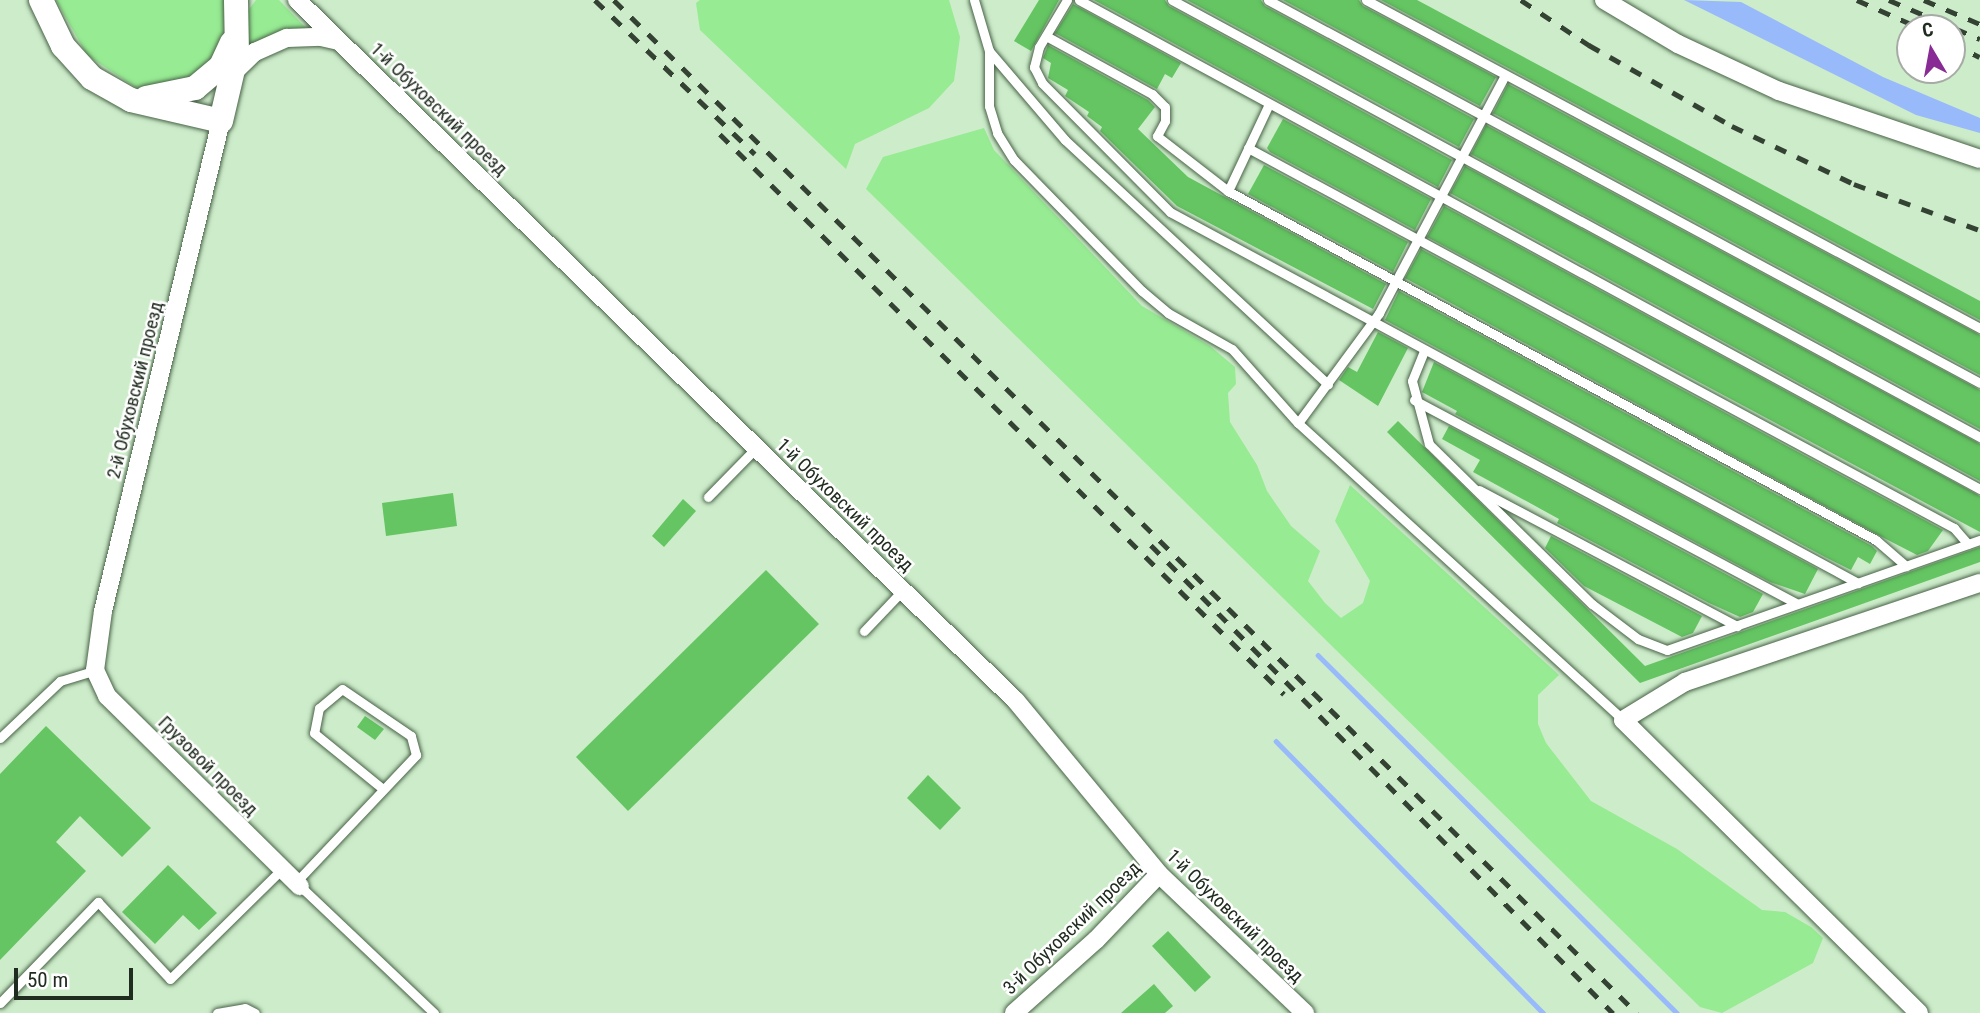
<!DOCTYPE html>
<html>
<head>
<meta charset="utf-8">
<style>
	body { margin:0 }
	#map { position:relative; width:1980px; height:1013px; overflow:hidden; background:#cdecca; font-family:"Roboto Condensed",sans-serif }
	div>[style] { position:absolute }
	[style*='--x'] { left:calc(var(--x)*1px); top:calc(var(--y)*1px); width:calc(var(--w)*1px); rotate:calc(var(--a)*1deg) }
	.green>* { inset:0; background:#97eb93 }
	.water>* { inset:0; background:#99bafa }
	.stream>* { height:4.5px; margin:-2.25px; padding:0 2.25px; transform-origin:2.25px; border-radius:2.25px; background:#99bafa }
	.building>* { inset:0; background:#64c562 }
	.roads { filter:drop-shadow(0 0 2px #486347) drop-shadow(0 0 2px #486347) }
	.lane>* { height:9px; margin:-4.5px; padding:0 4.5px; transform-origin:4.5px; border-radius:4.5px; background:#fff }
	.street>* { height:18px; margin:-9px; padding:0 9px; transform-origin:9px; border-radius:9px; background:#fff }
	.secondary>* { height:24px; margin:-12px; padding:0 12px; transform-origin:12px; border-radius:12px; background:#fff }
	.rail>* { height:4.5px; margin-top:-2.25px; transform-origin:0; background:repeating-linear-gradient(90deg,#334232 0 12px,transparent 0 24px) }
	span { translate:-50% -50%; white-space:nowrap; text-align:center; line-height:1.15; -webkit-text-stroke:5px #fff; paint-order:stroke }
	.street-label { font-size:19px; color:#202c1f }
	.north { position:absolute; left:1896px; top:14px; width:70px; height:70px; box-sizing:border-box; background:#fff; border:2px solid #a6aba5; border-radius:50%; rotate:350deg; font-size:19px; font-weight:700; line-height:28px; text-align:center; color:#202c1f }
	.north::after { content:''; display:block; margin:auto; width:24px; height:32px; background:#892b94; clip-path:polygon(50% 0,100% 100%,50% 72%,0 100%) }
	.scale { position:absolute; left:14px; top:968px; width:119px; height:32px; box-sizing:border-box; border:4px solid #202c1f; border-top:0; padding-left:9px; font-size:21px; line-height:24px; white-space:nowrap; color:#202c1f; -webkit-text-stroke:5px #fff; paint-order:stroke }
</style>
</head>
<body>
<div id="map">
	<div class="green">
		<div style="clip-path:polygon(56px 0,228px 0,226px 27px,221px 46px,191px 83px,157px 91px,135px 87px,87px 55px)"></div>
		<div style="clip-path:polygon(256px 0,279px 0,307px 29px,247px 50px,247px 12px)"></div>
		<div style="clip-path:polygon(700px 0,949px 0,960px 37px,954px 81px,929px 108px,855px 144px,846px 169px,700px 30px,696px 3px)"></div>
		<div style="clip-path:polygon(984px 128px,994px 150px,1142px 306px,1210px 346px,1235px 367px,1236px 384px,1228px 393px,1230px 422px,1257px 465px,1267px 491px,1291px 526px,1320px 551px,1308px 581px,1325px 603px,1341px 618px,1363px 603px,1370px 581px,1335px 521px,1350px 485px,1559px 675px,1538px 695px,1538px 724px,1546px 743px,1591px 801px,1677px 849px,1762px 910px,1785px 912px,1811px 927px,1823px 938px,1813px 963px,1722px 1013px,1700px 1007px,866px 189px,883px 157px)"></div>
	</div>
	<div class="water">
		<div style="clip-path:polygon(1684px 0,1741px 2px,1883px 77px,1980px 118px,1980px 133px,1916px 115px)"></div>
	</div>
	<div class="stream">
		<div style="--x:1318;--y:655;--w:507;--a:44.92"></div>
		<div style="--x:1276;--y:741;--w:381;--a:45.5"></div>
	</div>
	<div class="building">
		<div style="clip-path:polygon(1039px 0,1059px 0,1031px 51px,1014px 41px)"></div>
		<div style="clip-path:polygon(1094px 0,1165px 0,1169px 6px,1452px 160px,1438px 187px)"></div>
		<div style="clip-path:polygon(1187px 0,1261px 0,1265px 6px,1474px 119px,1459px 147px)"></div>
		<div style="clip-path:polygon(1283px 0,1359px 0,1363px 6px,1496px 77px,1480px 106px)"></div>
		<div style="clip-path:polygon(1381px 0,1417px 0,1980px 301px,1980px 320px)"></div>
		<div style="clip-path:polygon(1073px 4px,1181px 63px,1172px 78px,1165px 74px,1157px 89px,1055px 33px)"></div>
		<div style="clip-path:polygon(1048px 45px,1148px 100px,1155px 107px,1138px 129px,1188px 177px,1386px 284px,1373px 309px,1177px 206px,1100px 131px,1102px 127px,1087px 116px,1089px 112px,1065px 96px,1068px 90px,1048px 78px,1051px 63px,1043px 58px)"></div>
		<div style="clip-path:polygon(1508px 84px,1980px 335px,1980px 375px,1493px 113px)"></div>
		<div style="clip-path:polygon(1283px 119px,1431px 199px,1415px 230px,1270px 152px,1267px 148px)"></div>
		<div style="clip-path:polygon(1486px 125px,1980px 390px,1980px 429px,1471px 154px)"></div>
		<div style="clip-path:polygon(1264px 165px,1408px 242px,1393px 272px,1248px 194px)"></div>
		<div style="clip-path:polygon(1465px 166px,1980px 444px,1980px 481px,1450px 193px)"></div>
		<div style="clip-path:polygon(1444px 206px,1980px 496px,1980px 532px,1427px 237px)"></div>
		<div style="clip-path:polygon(1421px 249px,1943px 530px,1928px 551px,1917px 555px,1884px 538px,1405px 278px)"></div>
		<div style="clip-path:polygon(1399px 291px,1872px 546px,1877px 551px,1870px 564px,1858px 557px,1851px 570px,1825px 557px,1385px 320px)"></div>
		<div style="clip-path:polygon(1378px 332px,1408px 348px,1378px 406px,1339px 380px,1348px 367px,1357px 372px)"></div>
		<div style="clip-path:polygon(1434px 362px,1818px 569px,1805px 594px,1770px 582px,1455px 414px,1457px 411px,1422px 392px)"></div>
		<div style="clip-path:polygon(1398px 421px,1645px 666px,1980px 547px,1980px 562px,1640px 683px,1387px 432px)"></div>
		<div style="clip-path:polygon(1449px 426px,1763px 594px,1753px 612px,1740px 617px,1709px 603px,1557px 523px,1559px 519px,1473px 472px,1480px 460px,1442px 439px)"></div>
		<div style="clip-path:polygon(453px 493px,457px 526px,386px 536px,382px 503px)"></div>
		<div style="clip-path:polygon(683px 499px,696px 511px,664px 547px,652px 536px)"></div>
		<div style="clip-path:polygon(1551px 536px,1702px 616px,1693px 633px,1682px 637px,1584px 586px,1545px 548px)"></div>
		<div style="clip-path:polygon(766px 570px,819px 624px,628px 811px,576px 757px)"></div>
		<div style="clip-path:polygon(365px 716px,384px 729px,375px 740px,357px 727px)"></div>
		<div style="clip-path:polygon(46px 726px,151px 828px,122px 857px,80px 816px,56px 842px,86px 871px,0 960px,0 774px)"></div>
		<div style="clip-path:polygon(928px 775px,961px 808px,940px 830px,907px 798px)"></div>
		<div style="clip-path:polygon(168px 865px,217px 913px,199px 930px,183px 915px,155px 944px,122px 912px)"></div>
		<div style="clip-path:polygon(1168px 931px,1211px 977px,1195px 992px,1152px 946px)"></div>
		<div style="clip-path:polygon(1154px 984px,1173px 1006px,1165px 1013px,1121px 1013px)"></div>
	</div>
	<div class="roads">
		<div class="lane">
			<div style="--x:974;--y:0;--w:53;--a:73.6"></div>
			<div style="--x:989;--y:51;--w:55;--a:90"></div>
			<div style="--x:989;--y:106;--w:28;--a:73"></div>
			<div style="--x:997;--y:133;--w:32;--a:58"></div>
			<div style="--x:1014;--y:160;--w:183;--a:45.7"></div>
			<div style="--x:1142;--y:291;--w:34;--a:40"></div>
			<div style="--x:1168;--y:313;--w:73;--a:29.4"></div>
			<div style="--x:1232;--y:349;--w:99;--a:48.3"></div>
			<div style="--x:1298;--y:423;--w:440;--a:42.4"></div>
			<div style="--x:1067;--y:0;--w:55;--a:120.8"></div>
			<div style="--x:1039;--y:47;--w:21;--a:104"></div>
			<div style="--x:1034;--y:67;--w:18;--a:63"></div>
			<div style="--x:1042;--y:83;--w:182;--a:45.2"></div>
			<div style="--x:1170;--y:212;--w:782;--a:28.34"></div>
			<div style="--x:1079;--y:0;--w:1025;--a:28.49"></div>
			<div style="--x:1172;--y:0;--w:919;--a:28.41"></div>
			<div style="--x:1268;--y:0;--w:808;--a:28.28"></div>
			<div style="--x:1366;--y:0;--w:696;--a:28.11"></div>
			<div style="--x:1046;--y:36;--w:121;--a:28.7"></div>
			<div style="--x:1152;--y:94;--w:18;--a:45"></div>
			<div style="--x:1165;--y:107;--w:14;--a:90"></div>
			<div style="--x:1165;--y:121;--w:17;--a:118"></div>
			<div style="--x:1157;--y:136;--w:90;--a:37.8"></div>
			<div style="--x:1228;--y:191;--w:736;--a:28.31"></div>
			<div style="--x:1876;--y:540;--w:40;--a:41"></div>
			<div style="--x:989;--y:51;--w:117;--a:49.5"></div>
			<div style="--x:1065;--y:140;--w:359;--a:42.9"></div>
			<div style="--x:1248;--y:148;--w:802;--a:28.29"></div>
			<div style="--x:1954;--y:528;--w:21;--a:49"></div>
			<div style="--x:1228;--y:191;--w:96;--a:-64.8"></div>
			<div style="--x:1424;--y:351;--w:32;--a:112"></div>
			<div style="--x:1412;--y:381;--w:65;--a:74.9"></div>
			<div style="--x:1429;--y:444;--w:228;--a:44.5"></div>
			<div style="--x:1592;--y:604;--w:58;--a:37.3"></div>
			<div style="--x:1638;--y:639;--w:31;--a:21"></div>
			<div style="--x:1667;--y:650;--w:332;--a:-19.4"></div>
			<div style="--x:1414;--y:400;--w:434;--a:28"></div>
			<div style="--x:1298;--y:423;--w:137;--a:-53.6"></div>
			<div style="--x:1379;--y:313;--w:269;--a:-62.1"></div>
			<div style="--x:1479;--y:490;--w:292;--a:27.8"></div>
			<div style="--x:708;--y:497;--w:69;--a:-45.6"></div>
			<div style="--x:864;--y:631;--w:55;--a:-46.5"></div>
			<div style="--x:0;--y:738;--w:83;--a:-43.5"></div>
			<div style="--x:60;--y:681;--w:37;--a:-17"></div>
			<div style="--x:296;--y:882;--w:175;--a:-46.6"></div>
			<div style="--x:416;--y:755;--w:20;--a:-105"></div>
			<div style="--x:411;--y:736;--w:83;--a:-145.7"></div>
			<div style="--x:342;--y:689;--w:30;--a:140"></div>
			<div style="--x:319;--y:708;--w:25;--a:101"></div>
			<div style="--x:314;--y:733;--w:89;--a:39.1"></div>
			<div style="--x:300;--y:886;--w:185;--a:43.5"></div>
			<div style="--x:0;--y:1003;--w:141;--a:-45.9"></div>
			<div style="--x:98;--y:902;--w:105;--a:46.9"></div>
			<div style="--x:170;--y:979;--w:157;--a:-44.5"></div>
			<div style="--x:217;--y:1013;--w:28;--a:-10"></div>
			<div style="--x:245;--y:1008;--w:11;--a:27"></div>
		</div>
		<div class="street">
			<div style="--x:297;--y:0;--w:1004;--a:44.27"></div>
			<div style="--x:1016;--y:701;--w:224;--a:50.4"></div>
			<div style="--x:1159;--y:874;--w:202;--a:43.6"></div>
			<div style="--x:1604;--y:0;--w:86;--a:30.7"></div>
			<div style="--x:1678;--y:44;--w:111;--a:25"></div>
			<div style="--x:1779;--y:91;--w:212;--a:18.7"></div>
			<div style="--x:234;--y:72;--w:29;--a:-44"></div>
			<div style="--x:255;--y:52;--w:35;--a:-24"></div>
			<div style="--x:287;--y:38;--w:34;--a:-2"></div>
			<div style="--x:321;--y:37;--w:17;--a:13"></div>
			<div style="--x:221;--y:121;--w:504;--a:103.54"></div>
			<div style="--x:103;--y:611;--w:60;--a:97.7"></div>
			<div style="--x:95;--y:670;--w:29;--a:65"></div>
			<div style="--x:107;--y:696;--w:271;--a:44.6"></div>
			<div style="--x:1014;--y:1013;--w:110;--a:-41.7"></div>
			<div style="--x:1096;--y:940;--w:91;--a:-46.3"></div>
			<div style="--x:1919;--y:1013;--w:416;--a:-135.3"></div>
			<div style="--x:1623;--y:720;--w:73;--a:-31.5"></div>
			<div style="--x:1685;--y:682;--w:311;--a:-18.6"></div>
		</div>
		<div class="secondary">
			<div style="--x:41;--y:0;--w:51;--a:64.4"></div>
			<div style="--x:63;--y:46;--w:43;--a:47.8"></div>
			<div style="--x:92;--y:78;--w:45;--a:29.4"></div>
			<div style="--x:131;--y:100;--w:92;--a:13.1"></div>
			<div style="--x:221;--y:121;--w:70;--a:-76.8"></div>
			<div style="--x:237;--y:53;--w:53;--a:-91.1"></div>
			<div style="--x:146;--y:98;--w:50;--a:-11.5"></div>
			<div style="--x:195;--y:88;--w:34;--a:-40"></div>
			<div style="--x:221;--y:66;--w:26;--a:-65"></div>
		</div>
	</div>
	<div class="rail">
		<div style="--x:595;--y:0;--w:222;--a:43.9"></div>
		<div style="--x:614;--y:0;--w:1440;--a:44.72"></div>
		<div style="--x:1521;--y:0;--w:82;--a:33.5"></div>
		<div style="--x:1589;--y:45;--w:164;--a:29.5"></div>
		<div style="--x:1732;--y:126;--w:135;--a:25.4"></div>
		<div style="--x:1854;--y:184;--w:134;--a:20.1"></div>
		<div style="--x:1857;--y:0;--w:69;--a:24"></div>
		<div style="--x:1889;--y:0;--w:99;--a:23.2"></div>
		<div style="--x:1924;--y:0;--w:61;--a:23.2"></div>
		<div style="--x:1952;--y:43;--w:31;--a:27"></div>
		<div style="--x:720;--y:134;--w:795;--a:44.8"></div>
		<div style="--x:1151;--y:545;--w:658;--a:45.37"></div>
	</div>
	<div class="street-label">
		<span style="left:439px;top:109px;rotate:44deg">1-й Обуховский проезд</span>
		<span style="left:135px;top:390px;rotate:-76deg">2-й Обуховский проезд</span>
		<span style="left:845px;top:505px;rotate:44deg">1-й Обуховский проезд</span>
		<span style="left:208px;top:766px;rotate:45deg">Грузовой проезд</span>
		<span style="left:1235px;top:916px;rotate:44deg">1-й Обуховский проезд</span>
		<span style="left:1072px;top:928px;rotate:-44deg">3-й Обуховский проезд</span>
	</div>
	<div class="north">С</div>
	<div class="scale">50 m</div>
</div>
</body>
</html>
